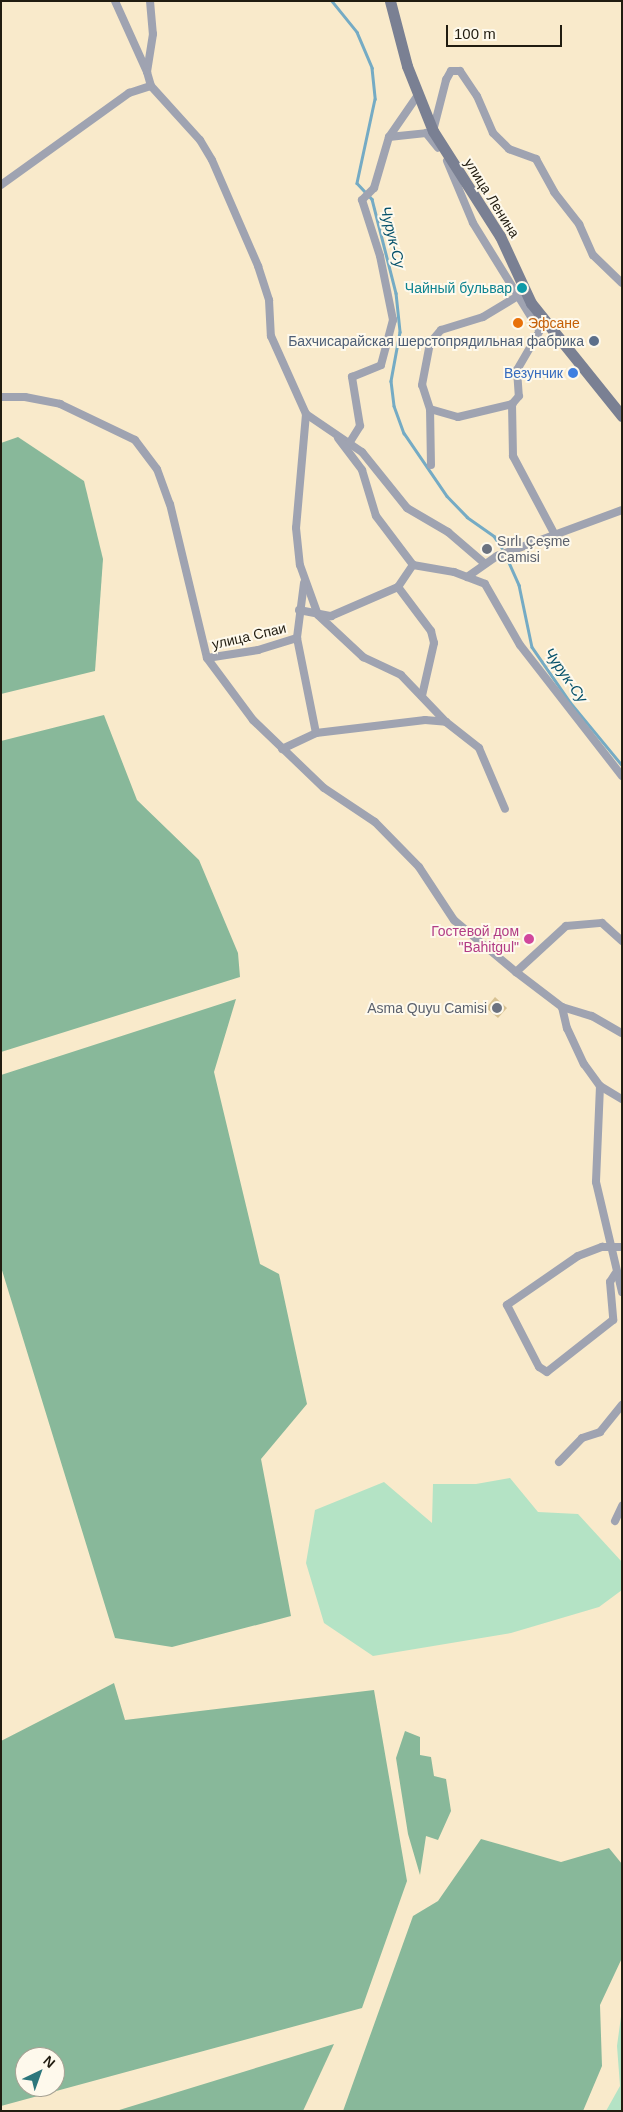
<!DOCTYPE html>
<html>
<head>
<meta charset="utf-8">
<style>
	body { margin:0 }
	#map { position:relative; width:623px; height:2112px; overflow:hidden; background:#f9eacb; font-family:Helvetica,sans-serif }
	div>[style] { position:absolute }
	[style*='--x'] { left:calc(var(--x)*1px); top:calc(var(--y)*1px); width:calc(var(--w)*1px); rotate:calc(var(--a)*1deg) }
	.green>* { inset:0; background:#b4e3c5 }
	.forest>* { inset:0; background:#88b89a }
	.stream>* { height:2.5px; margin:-1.25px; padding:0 1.25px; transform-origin:1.25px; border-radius:1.25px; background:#75abc4 }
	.building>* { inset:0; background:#d7c192 }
	.street>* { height:8px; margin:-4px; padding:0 4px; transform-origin:4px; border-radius:4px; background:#9fa3b1 }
	.secondary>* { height:11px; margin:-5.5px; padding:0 5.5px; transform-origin:5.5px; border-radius:5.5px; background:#7a8093 }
	.dots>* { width:14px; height:14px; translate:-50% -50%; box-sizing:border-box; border:2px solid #fef9ec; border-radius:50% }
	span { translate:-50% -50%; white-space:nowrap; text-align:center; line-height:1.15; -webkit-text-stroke:4px #fef9ec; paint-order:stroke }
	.street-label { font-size:14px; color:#211c10 }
	.culture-label { font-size:14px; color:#0d838f }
	.right { translate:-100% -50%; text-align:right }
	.food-label { font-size:14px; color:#c56008 }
	.left { translate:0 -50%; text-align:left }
	.service-label { font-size:14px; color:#4e5e75 }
	.shop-label { font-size:14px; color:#366cbe }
	.worship-label { font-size:14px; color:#5b616d }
	.hotel-label { font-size:14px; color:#b23c85 }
	.water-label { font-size:15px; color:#07526b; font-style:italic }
	.frame { position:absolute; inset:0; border:2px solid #211c10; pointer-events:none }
	.north { position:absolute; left:15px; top:2047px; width:50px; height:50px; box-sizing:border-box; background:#fef9ec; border:1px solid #a6a194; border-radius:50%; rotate:42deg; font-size:14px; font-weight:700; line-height:20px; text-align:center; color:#211c10 }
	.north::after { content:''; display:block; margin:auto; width:18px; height:22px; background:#2d777c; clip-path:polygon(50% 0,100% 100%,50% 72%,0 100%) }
	.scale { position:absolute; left:446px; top:25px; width:116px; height:22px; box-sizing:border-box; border:2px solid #211c10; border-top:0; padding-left:6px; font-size:15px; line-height:18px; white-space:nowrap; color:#211c10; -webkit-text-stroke:4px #fef9ec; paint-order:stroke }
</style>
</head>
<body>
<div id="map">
	<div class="green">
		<div style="clip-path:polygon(510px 1478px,538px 1512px,578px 1514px,622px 1562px,622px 1590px,599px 1607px,511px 1633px,373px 1656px,324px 1623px,306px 1563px,315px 1510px,384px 1482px,432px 1523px,433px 1484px,476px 1484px)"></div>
		<div style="clip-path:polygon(622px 2009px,622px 2111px,606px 2111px,620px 2086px,617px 2046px)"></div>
	</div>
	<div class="forest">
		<div style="clip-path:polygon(18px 437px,84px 481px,103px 559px,95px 671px,1px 694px,1px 443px)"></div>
		<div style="clip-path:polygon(104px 715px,137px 800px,199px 860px,238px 953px,240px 977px,1px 1052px,1px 741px)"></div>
		<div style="clip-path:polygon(236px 999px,214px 1072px,260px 1264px,279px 1274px,307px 1404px,261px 1459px,291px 1616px,172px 1647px,115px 1638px,1px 1267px,1px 1075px)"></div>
		<div style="clip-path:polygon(evenodd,114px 1683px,125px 1720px,374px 1690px,407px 1881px,362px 2008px,1px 2106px,1px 1741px,114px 1683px,25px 2057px,55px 2057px,55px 2087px,25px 2087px,25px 2057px)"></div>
		<div style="clip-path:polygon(405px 1731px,420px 1737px,420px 1755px,431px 1757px,434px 1776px,446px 1779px,451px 1811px,438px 1840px,426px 1836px,420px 1875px,408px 1834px,396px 1758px)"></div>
		<div style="clip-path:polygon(481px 1839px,561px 1862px,609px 1848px,622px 1864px,622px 1958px,600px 2005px,602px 2066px,583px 2111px,343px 2111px,413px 1916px,438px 1901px)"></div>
		<div style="clip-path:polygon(334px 2044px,303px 2111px,116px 2111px)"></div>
	</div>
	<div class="stream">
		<div style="--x:332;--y:1;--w:40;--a:51"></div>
		<div style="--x:357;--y:32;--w:39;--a:67"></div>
		<div style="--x:372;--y:68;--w:31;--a:84"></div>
		<div style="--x:375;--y:99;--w:86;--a:102.1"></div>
		<div style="--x:357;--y:183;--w:22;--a:47"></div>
		<div style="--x:372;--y:199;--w:97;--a:75.7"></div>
		<div style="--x:396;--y:293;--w:39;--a:84"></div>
		<div style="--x:400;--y:332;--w:50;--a:100.4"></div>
		<div style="--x:391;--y:381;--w:25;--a:83"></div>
		<div style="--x:394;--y:406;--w:29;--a:70"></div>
		<div style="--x:404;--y:433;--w:76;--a:55.7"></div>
		<div style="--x:447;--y:496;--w:29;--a:46"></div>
		<div style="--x:467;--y:517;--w:33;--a:35"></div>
		<div style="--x:494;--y:536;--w:14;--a:56"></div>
		<div style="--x:507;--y:558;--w:30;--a:66"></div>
		<div style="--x:519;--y:585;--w:63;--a:78.2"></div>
		<div style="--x:532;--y:647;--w:67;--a:55.4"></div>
		<div style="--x:570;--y:702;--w:82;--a:50.5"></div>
	</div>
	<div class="building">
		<div style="clip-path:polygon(495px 997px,507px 1008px,498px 1018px,486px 1008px)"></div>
	</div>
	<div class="street">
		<div style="--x:115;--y:1;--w:78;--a:65.7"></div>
		<div style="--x:150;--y:1;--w:33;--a:85"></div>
		<div style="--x:153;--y:34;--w:38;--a:99"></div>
		<div style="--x:147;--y:72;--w:15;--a:74"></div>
		<div style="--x:151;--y:86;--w:73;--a:47.8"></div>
		<div style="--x:200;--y:140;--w:23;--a:59"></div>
		<div style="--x:212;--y:160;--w:116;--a:66.5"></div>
		<div style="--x:258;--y:266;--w:36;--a:72"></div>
		<div style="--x:269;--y:300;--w:36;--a:87"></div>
		<div style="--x:271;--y:336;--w:85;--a:65.8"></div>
		<div style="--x:306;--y:414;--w:68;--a:34.2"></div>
		<div style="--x:362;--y:452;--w:72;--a:51.2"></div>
		<div style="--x:407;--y:508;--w:48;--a:30.3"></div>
		<div style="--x:448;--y:532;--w:48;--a:40.7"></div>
		<div style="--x:433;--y:131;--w:53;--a:-75.7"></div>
		<div style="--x:446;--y:80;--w:10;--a:-61"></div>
		<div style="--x:451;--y:71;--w:9;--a:0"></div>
		<div style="--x:460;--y:71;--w:30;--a:56"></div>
		<div style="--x:477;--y:96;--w:40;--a:66.6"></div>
		<div style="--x:493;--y:133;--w:23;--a:45"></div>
		<div style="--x:509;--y:149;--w:29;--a:20"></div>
		<div style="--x:536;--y:159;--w:38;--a:61"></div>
		<div style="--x:554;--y:192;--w:41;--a:52"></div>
		<div style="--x:579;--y:224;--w:34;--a:66"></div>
		<div style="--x:593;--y:255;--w:40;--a:44"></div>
		<div style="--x:389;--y:137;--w:37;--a:-6"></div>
		<div style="--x:426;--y:133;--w:19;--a:51"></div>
		<div style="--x:447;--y:161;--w:67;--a:67.2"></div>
		<div style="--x:473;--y:223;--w:126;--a:58.3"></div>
		<div style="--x:1;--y:185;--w:158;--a:-35.7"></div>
		<div style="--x:129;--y:93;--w:23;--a:-18"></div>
		<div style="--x:542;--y:327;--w:50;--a:120.2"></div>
		<div style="--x:517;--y:370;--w:26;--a:86"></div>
		<div style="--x:519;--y:396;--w:11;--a:131"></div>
		<div style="--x:512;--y:404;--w:52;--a:88.9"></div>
		<div style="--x:513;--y:456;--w:89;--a:62"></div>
		<div style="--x:1;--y:397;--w:24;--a:0"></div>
		<div style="--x:25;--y:397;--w:36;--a:11"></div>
		<div style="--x:60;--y:404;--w:83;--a:25.6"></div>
		<div style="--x:135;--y:440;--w:36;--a:53"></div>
		<div style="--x:157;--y:469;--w:37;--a:70"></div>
		<div style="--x:170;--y:504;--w:158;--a:76.5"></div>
		<div style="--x:207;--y:658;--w:77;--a:53.4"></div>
		<div style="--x:253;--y:720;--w:98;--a:43.8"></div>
		<div style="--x:324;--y:788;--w:61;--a:33.7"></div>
		<div style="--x:375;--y:822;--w:63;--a:45.6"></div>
		<div style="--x:419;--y:867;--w:64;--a:56.6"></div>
		<div style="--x:454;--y:920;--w:81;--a:40"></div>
		<div style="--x:516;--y:972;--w:58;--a:37.3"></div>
		<div style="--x:562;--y:1007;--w:31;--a:17"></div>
		<div style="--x:592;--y:1016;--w:34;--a:30"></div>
		<div style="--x:430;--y:409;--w:29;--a:16"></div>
		<div style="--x:458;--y:417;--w:56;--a:-13.5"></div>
		<div style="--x:306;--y:414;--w:114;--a:95"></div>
		<div style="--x:296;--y:528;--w:37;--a:84"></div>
		<div style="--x:300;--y:565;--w:53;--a:70.2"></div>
		<div style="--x:318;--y:615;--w:62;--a:43"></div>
		<div style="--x:363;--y:657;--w:42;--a:25.3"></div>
		<div style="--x:401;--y:675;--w:65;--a:46.2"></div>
		<div style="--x:446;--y:722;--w:42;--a:38.2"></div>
		<div style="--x:479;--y:748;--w:66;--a:66.9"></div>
		<div style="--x:338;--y:438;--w:40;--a:53"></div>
		<div style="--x:362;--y:470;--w:48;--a:73.1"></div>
		<div style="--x:376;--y:516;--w:61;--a:52.9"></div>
		<div style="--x:350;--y:442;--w:19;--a:-58"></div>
		<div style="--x:360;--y:426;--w:50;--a:-99.3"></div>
		<div style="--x:352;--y:377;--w:31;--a:-22"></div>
		<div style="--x:381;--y:365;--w:47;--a:-75.1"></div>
		<div style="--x:393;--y:320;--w:65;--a:-101.5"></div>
		<div style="--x:380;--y:256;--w:59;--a:-107.8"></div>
		<div style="--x:362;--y:200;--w:17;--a:-45"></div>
		<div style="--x:374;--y:188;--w:53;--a:-73.6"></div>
		<div style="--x:389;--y:137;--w:51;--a:-55.4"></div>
		<div style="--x:431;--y:465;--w:56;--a:-91"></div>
		<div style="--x:430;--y:409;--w:25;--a:-108"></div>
		<div style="--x:422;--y:385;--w:43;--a:-79.2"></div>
		<div style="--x:430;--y:343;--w:17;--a:-50"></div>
		<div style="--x:441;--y:330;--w:44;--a:-17.2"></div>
		<div style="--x:483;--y:317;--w:39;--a:-31"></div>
		<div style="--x:413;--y:565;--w:42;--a:9.7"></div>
		<div style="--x:454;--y:572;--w:33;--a:21"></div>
		<div style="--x:485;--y:584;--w:70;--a:60.2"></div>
		<div style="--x:520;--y:645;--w:166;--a:52.1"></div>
		<div style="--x:467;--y:577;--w:37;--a:-35"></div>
		<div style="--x:497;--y:556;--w:133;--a:-20.2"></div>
		<div style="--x:304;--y:583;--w:55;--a:97.3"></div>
		<div style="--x:297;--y:638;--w:97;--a:78.7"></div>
		<div style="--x:398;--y:587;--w:55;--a:53.1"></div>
		<div style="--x:431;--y:631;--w:12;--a:76"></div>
		<div style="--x:434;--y:643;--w:54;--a:102.8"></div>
		<div style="--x:299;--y:610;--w:33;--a:11"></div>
		<div style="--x:331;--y:616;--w:73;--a:-23.4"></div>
		<div style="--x:398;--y:587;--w:27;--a:-56"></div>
		<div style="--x:207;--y:658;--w:52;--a:-8.9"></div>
		<div style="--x:258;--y:650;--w:41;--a:-17.1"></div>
		<div style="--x:282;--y:749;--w:38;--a:-25"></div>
		<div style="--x:316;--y:733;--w:110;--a:-6.8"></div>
		<div style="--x:425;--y:720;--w:21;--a:5"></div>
		<div style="--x:516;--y:972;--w:68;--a:-42.6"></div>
		<div style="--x:566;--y:926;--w:36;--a:-5"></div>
		<div style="--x:602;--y:923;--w:27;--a:42"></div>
		<div style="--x:562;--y:1007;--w:22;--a:77"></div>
		<div style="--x:567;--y:1028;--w:40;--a:65"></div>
		<div style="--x:584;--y:1064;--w:27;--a:54"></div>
		<div style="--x:600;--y:1086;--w:26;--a:31"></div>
		<div style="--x:600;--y:1086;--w:96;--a:92.4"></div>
		<div style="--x:596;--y:1182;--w:113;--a:76.7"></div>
		<div style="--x:615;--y:1274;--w:9;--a:122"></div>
		<div style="--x:610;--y:1282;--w:38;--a:85"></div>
		<div style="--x:613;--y:1320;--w:84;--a:141.8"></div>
		<div style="--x:547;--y:1372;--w:9;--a:-148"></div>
		<div style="--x:539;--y:1367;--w:70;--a:-117.3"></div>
		<div style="--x:507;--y:1305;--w:86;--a:-34.6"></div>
		<div style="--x:578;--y:1256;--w:26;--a:-21"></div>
		<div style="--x:602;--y:1247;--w:20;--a:0"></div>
		<div style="--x:559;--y:1462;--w:33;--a:-46"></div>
		<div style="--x:582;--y:1438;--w:19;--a:-18"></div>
		<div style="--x:600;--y:1432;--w:35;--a:-51"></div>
		<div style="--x:615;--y:1521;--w:17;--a:-65"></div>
	</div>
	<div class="secondary">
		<div style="--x:390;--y:1;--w:67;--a:75.3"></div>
		<div style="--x:407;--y:66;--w:70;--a:68.2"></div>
		<div style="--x:433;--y:131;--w:125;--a:57.5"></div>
		<div style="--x:500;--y:236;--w:74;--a:65.2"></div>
		<div style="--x:531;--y:303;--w:145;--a:51.2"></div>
	</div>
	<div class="dots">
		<div style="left:522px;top:288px;background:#0f9aa8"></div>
		<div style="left:518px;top:323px;background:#e8710a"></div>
		<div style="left:594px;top:341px;background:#5c6f8a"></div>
		<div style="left:573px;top:373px;background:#3f7fe0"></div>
		<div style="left:487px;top:549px;background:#6b7280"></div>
		<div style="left:529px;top:939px;background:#d1479c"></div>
		<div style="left:497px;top:1008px;background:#6b7280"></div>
	</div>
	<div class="street-label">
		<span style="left:492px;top:198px;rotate:58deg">улица Ленина</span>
		<span style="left:249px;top:636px;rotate:-13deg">улица Спаи</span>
	</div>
	<div class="culture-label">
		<span class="right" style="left:512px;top:288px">Чайный бульвар</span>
	</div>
	<div class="food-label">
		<span class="left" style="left:528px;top:323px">Эфсане</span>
	</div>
	<div class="service-label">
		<span class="right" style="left:584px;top:341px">Бахчисарайская шерстопрядильная фабрика</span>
	</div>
	<div class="shop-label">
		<span class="right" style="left:563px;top:373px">Везунчик</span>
	</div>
	<div class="worship-label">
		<span class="left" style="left:497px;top:549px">Sırlı Çeşme<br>Camisi</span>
		<span class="right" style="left:487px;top:1008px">Asma Quyu Camisi</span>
	</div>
	<div class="hotel-label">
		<span class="right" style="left:519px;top:939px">Гостевой дом<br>"Bahitgul"</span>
	</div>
	<div class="water-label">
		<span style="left:393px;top:237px;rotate:76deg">Чурук-Су</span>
		<span style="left:566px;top:675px;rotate:55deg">Чурук-Су</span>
	</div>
	<div class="frame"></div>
	<div class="north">N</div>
	<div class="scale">100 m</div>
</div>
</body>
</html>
